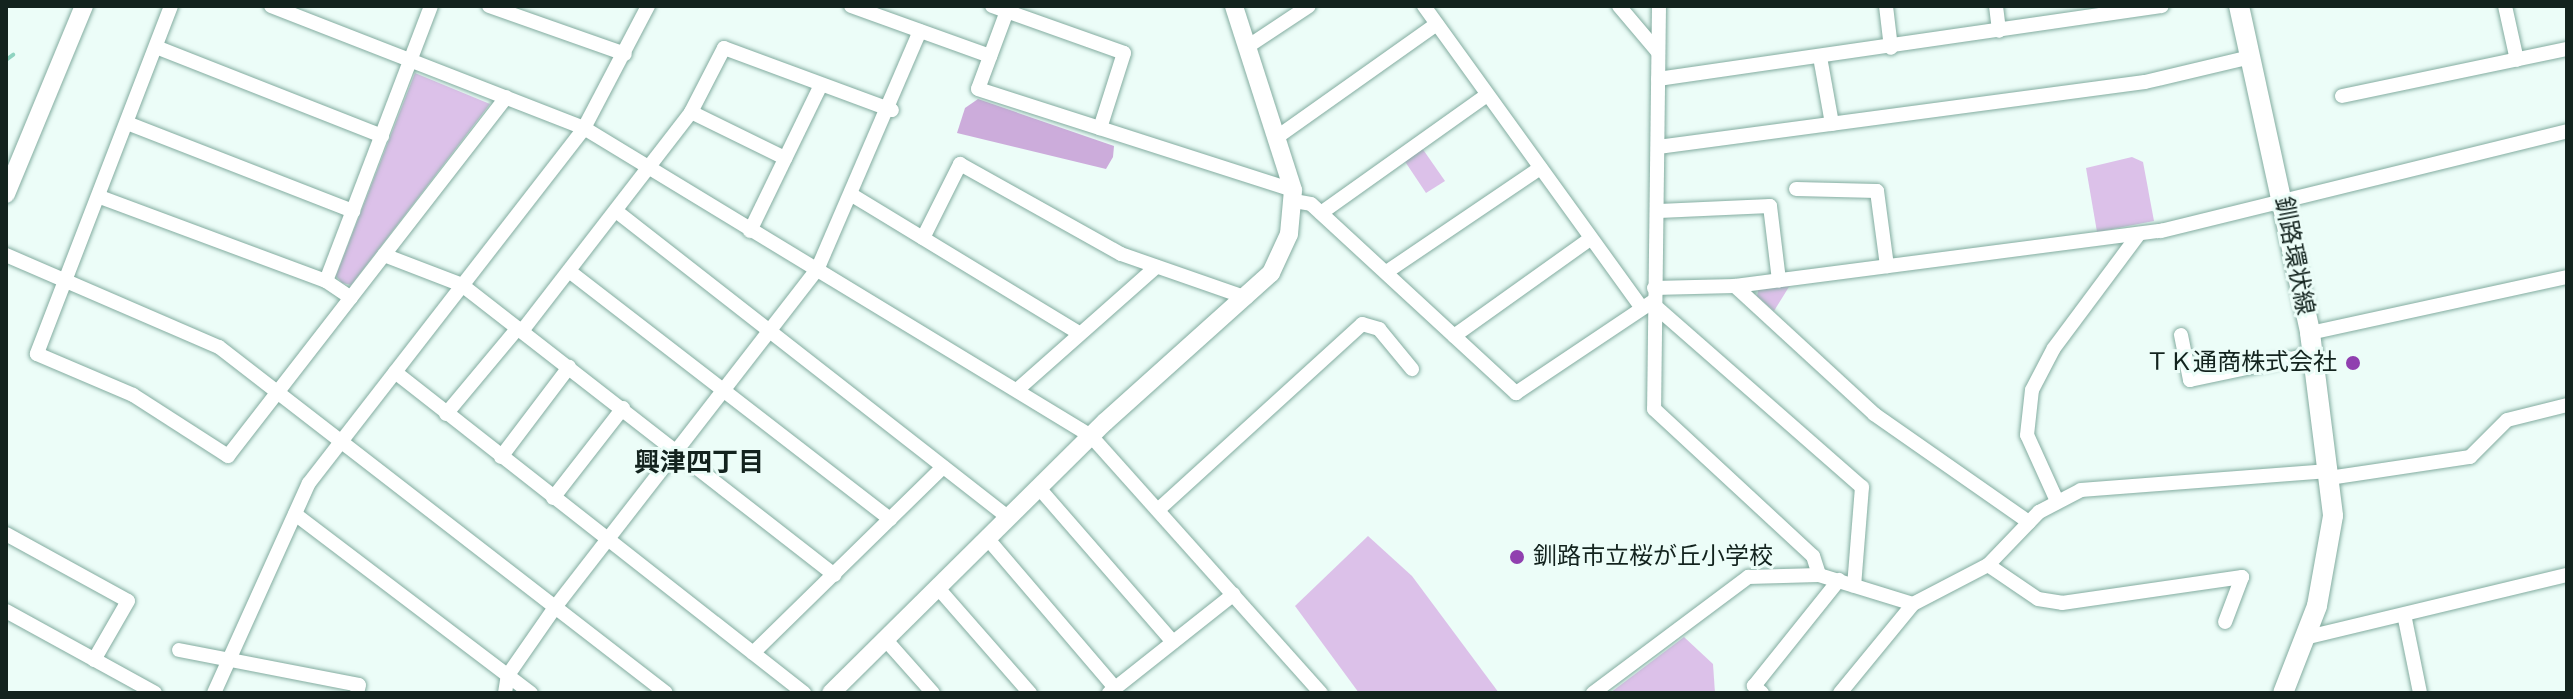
<!DOCTYPE html>
<html>
<head>
<meta charset="utf-8">
<style>
	body { margin:0 }
	#map { position:relative; width:2573px; height:699px; overflow:hidden; background:#ecfdf8; font-family:Signika,"Noto Sans JP",sans-serif }
	div>[style] { position:absolute }
	[style*='--x'] { left:calc(var(--x)*1px); top:calc(var(--y)*1px); width:calc(var(--w)*1px); rotate:calc(var(--a)*1deg) }
	.green>* { inset:0; background:#dcc1e9 }
	.forest>* { inset:0; background:#ccacdb }
	.stream>* { height:4px; margin:-2px; padding:0 2px; transform-origin:2px; border-radius:2px; background:#8fd4c1 }
	.roads { filter:drop-shadow(0 0 2px #83aca0) drop-shadow(0 0 2px #83aca0) }
	.street>* { height:14px; margin:-7px; padding:0 7px; transform-origin:7px; border-radius:7px; background:#fff }
	.secondary>* { height:18px; margin:-9px; padding:0 9px; transform-origin:9px; border-radius:9px; background:#fff }
	.primary>* { height:20px; margin:-10px; padding:0 10px; transform-origin:10px; border-radius:10px; background:#fff }
	.dots>* { width:22px; height:22px; translate:-50% -50%; box-sizing:border-box; border:4px solid #ecfdf8; border-radius:50% }
	span { translate:-50% -50%; white-space:nowrap; text-align:center; line-height:1.15; -webkit-text-stroke:6px #ecfdf8; paint-order:stroke }
	.street-label { font-size:24px; color:#13231e }
	.poi-label { font-size:24px; color:#13231e }
	.right { translate:-100% -50%; text-align:right }
	.left { translate:0 -50%; text-align:left }
	.neighbourhood-label { font-size:26px; color:#13231e; font-weight:700 }
	.frame { position:absolute; inset:0; border:8px solid #13231e; pointer-events:none }
</style>
</head>
<body>
<div id="map">
	<div class="green">
		<div style="clip-path:polygon(415px 73px,490px 104px,351px 285px,342px 283px,336px 276px)"></div>
		<div style="clip-path:polygon(1422px 148px,1445px 181px,1426px 193px,1404px 160px)"></div>
		<div style="clip-path:polygon(2132px 157px,2143px 162px,2154px 221px,2097px 232px,2086px 168px)"></div>
		<div style="clip-path:polygon(1792px 282px,1774px 311px,1757px 296px,1759px 287px)"></div>
		<div style="clip-path:polygon(1368px 536px,1412px 576px,1499px 693px,1359px 693px,1295px 606px)"></div>
		<div style="clip-path:polygon(1684px 637px,1713px 664px,1715px 693px,1610px 693px)"></div>
	</div>
	<div class="forest">
		<div style="clip-path:polygon(978px 99px,1114px 146px,1113px 157px,1106px 169px,957px 133px,965px 108px)"></div>
	</div>
	<div class="stream">
		<div style="--x:6;--y:60;--w:9;--a:-36"></div>
	</div>
	<div class="roads">
		<div class="street">
			<div style="--x:171;--y:6;--w:373;--a:111.1"></div>
			<div style="--x:37;--y:354;--w:104;--a:23.1"></div>
			<div style="--x:133;--y:395;--w:113;--a:32.7"></div>
			<div style="--x:228;--y:456;--w:454;--a:-52.2"></div>
			<div style="--x:271;--y:6;--w:336;--a:21.3"></div>
			<div style="--x:584;--y:128;--w:593;--a:31.28"></div>
			<div style="--x:1091;--y:436;--w:345;--a:48.2"></div>
			<div style="--x:489;--y:6;--w:144;--a:19.4"></div>
			<div style="--x:851;--y:6;--w:148;--a:19.8"></div>
			<div style="--x:992;--y:6;--w:140;--a:19.6"></div>
			<div style="--x:1124;--y:53;--w:79;--a:107.7"></div>
			<div style="--x:1424;--y:6;--w:371;--a:54.2"></div>
			<div style="--x:1619;--y:6;--w:59;--a:49.8"></div>
			<div style="--x:1659;--y:6;--w:403;--a:90.7"></div>
			<div style="--x:1654;--y:409;--w:217;--a:42.8"></div>
			<div style="--x:1813;--y:556;--w:20;--a:72"></div>
			<div style="--x:1886;--y:6;--w:42;--a:83.2"></div>
			<div style="--x:1996;--y:6;--w:25;--a:83"></div>
			<div style="--x:2505;--y:6;--w:55;--a:77.5"></div>
			<div style="--x:1007;--y:11;--w:83;--a:110.4"></div>
			<div style="--x:978;--y:89;--w:331;--a:17.8"></div>
			<div style="--x:156;--y:47;--w:243;--a:21.5"></div>
			<div style="--x:1247;--y:47;--w:74;--a:-33.5"></div>
			<div style="--x:1820;--y:57;--w:68;--a:79.8"></div>
			<div style="--x:1658;--y:79;--w:509;--a:-8.24"></div>
			<div style="--x:2342;--y:96;--w:230;--a:-11.8"></div>
			<div style="--x:691;--y:112;--w:105;--a:26.1"></div>
			<div style="--x:127;--y:123;--w:243;--a:21.3"></div>
			<div style="--x:1280;--y:135;--w:192;--a:-35.3"></div>
			<div style="--x:1658;--y:147;--w:491;--a:-7.6"></div>
			<div style="--x:2145;--y:82;--w:109;--a:-13.3"></div>
			<div style="--x:1796;--y:189;--w:81;--a:1.4"></div>
			<div style="--x:1877;--y:191;--w:76;--a:82.4"></div>
			<div style="--x:852;--y:195;--w:266;--a:31.3"></div>
			<div style="--x:100;--y:197;--w:241;--a:20.4"></div>
			<div style="--x:326;--y:281;--w:30;--a:34"></div>
			<div style="--x:1294;--y:201;--w:17;--a:10"></div>
			<div style="--x:1311;--y:204;--w:279;--a:42.7"></div>
			<div style="--x:1516;--y:393;--w:167;--a:-33.8"></div>
			<div style="--x:616;--y:211;--w:497;--a:38"></div>
			<div style="--x:1659;--y:211;--w:111;--a:-2.6"></div>
			<div style="--x:1770;--y:206;--w:75;--a:83.1"></div>
			<div style="--x:1321;--y:213;--w:204;--a:-35.4"></div>
			<div style="--x:750;--y:231;--w:162;--a:-64.1"></div>
			<div style="--x:923;--y:238;--w:83;--a:-63.4"></div>
			<div style="--x:960;--y:164;--w:184;--a:29.2"></div>
			<div style="--x:1121;--y:254;--w:133;--a:19.2"></div>
			<div style="--x:6;--y:255;--w:232;--a:23.4"></div>
			<div style="--x:219;--y:347;--w:565;--a:37.74"></div>
			<div style="--x:384;--y:255;--w:84;--a:21"></div>
			<div style="--x:462;--y:285;--w:472;--a:37.9"></div>
			<div style="--x:569;--y:271;--w:406;--a:37.7"></div>
			<div style="--x:1388;--y:271;--w:184;--a:-34.1"></div>
			<div style="--x:326;--y:281;--w:294;--a:-69.1"></div>
			<div style="--x:1735;--y:286;--w:189;--a:42.6"></div>
			<div style="--x:1874;--y:414;--w:189;--a:34.9"></div>
			<div style="--x:1654;--y:288;--w:81;--a:-1.4"></div>
			<div style="--x:1735;--y:286;--w:430;--a:-7.4"></div>
			<div style="--x:2161;--y:231;--w:418;--a:-13.8"></div>
			<div style="--x:1655;--y:306;--w:275;--a:41.2"></div>
			<div style="--x:1862;--y:487;--w:99;--a:94.6"></div>
			<div style="--x:522;--y:331;--w:277;--a:-52.3"></div>
			<div style="--x:691;--y:112;--w:72;--a:-62.7"></div>
			<div style="--x:724;--y:48;--w:179;--a:20.3"></div>
			<div style="--x:2310;--y:333;--w:263;--a:-12.3"></div>
			<div style="--x:2181;--y:335;--w:46;--a:78.7"></div>
			<div style="--x:2190;--y:380;--w:126;--a:-11.9"></div>
			<div style="--x:1454;--y:336;--w:167;--a:-35.5"></div>
			<div style="--x:395;--y:372;--w:520;--a:38.13"></div>
			<div style="--x:1017;--y:390;--w:186;--a:-41.5"></div>
			<div style="--x:446;--y:414;--w:112;--a:-50.1"></div>
			<div style="--x:501;--y:457;--w:113;--a:-52.9"></div>
			<div style="--x:2329;--y:478;--w:143;--a:-8.5"></div>
			<div style="--x:2470;--y:457;--w:52;--a:-45"></div>
			<div style="--x:2507;--y:420;--w:62;--a:-14"></div>
			<div style="--x:1039;--y:488;--w:204;--a:49"></div>
			<div style="--x:553;--y:498;--w:114;--a:-52.1"></div>
			<div style="--x:2057;--y:501;--w:72;--a:-114.4"></div>
			<div style="--x:2027;--y:435;--w:45;--a:-83.7"></div>
			<div style="--x:2032;--y:390;--w:47;--a:-62.4"></div>
			<div style="--x:2054;--y:348;--w:142;--a:-53.3"></div>
			<div style="--x:1159;--y:509;--w:275;--a:-42.3"></div>
			<div style="--x:1362;--y:324;--w:18;--a:16"></div>
			<div style="--x:1379;--y:329;--w:52;--a:50.5"></div>
			<div style="--x:295;--y:514;--w:296;--a:37.2"></div>
			<div style="--x:6;--y:534;--w:139;--a:28.8"></div>
			<div style="--x:128;--y:601;--w:68;--a:120"></div>
			<div style="--x:987;--y:538;--w:197;--a:49.5"></div>
			<div style="--x:1988;--y:565;--w:60;--a:34.2"></div>
			<div style="--x:2038;--y:599;--w:24;--a:9"></div>
			<div style="--x:2062;--y:603;--w:182;--a:-8.2"></div>
			<div style="--x:2242;--y:577;--w:48;--a:110.7"></div>
			<div style="--x:938;--y:588;--w:140;--a:48.8"></div>
			<div style="--x:6;--y:611;--w:170;--a:28.8"></div>
			<div style="--x:2405;--y:619;--w:76;--a:78.5"></div>
			<div style="--x:2304;--y:638;--w:270;--a:-13.5"></div>
			<div style="--x:885;--y:639;--w:72;--a:48.4"></div>
			<div style="--x:179;--y:650;--w:183;--a:11"></div>
			<div style="--x:359;--y:685;--w:8;--a:104"></div>
			<div style="--x:753;--y:653;--w:266;--a:-44.4"></div>
			<div style="--x:214;--y:693;--w:230;--a:-65.7"></div>
			<div style="--x:309;--y:483;--w:449;--a:-52.2"></div>
			<div style="--x:584;--y:128;--w:138;--a:-62.3"></div>
			<div style="--x:505;--y:693;--w:18;--a:-81"></div>
			<div style="--x:508;--y:675;--w:84;--a:-55.2"></div>
			<div style="--x:556;--y:606;--w:425;--a:-52.2"></div>
			<div style="--x:817;--y:270;--w:260;--a:-66.7"></div>
			<div style="--x:1109;--y:693;--w:159;--a:-38.4"></div>
			<div style="--x:1593;--y:693;--w:194;--a:-36.8"></div>
			<div style="--x:1748;--y:577;--w:71;--a:-1.6"></div>
			<div style="--x:1819;--y:575;--w:98;--a:17.1"></div>
			<div style="--x:1913;--y:604;--w:85;--a:-27.5"></div>
			<div style="--x:1988;--y:565;--w:74;--a:-46.1"></div>
			<div style="--x:2039;--y:512;--w:47;--a:-27.6"></div>
			<div style="--x:2081;--y:490;--w:248;--a:-4.4"></div>
			<div style="--x:1762;--y:693;--w:11;--a:-139"></div>
			<div style="--x:1754;--y:686;--w:136;--a:-51.3"></div>
			<div style="--x:1840;--y:693;--w:115;--a:-50.6"></div>
		</div>
		<div class="secondary">
			<div style="--x:6;--y:194;--w:204;--a:-67.5"></div>
			<div style="--x:831;--y:693;--w:385;--a:-44.7"></div>
			<div style="--x:1105;--y:422;--w:223;--a:-41.9"></div>
			<div style="--x:1271;--y:273;--w:43;--a:-65.2"></div>
			<div style="--x:1289;--y:234;--w:44;--a:-84.8"></div>
			<div style="--x:1293;--y:190;--w:193;--a:-107.8"></div>
		</div>
		<div class="primary">
			<div style="--x:2239;--y:6;--w:335;--a:77.7"></div>
			<div style="--x:2310;--y:333;--w:184;--a:82.8"></div>
			<div style="--x:2333;--y:516;--w:91;--a:100.1"></div>
			<div style="--x:2317;--y:606;--w:93;--a:111.3"></div>
		</div>
	</div>
	<div class="dots">
		<div style="left:2353px;top:363px;background:#9040af"></div>
		<div style="left:1517px;top:557px;background:#9040af"></div>
	</div>
	<div class="street-label">
		<span style="left:2294px;top:256px;rotate:79deg">釧路環状線</span>
	</div>
	<div class="poi-label">
		<span class="right" style="left:2337px;top:363px">ＴＫ通商株式会社</span>
		<span class="left" style="left:1533px;top:557px">釧路市立桜が丘小学校</span>
	</div>
	<div class="neighbourhood-label">
		<span style="left:699px;top:464px">興津四丁目</span>
	</div>
	<div class="frame"></div>
</div>
</body>
</html>
